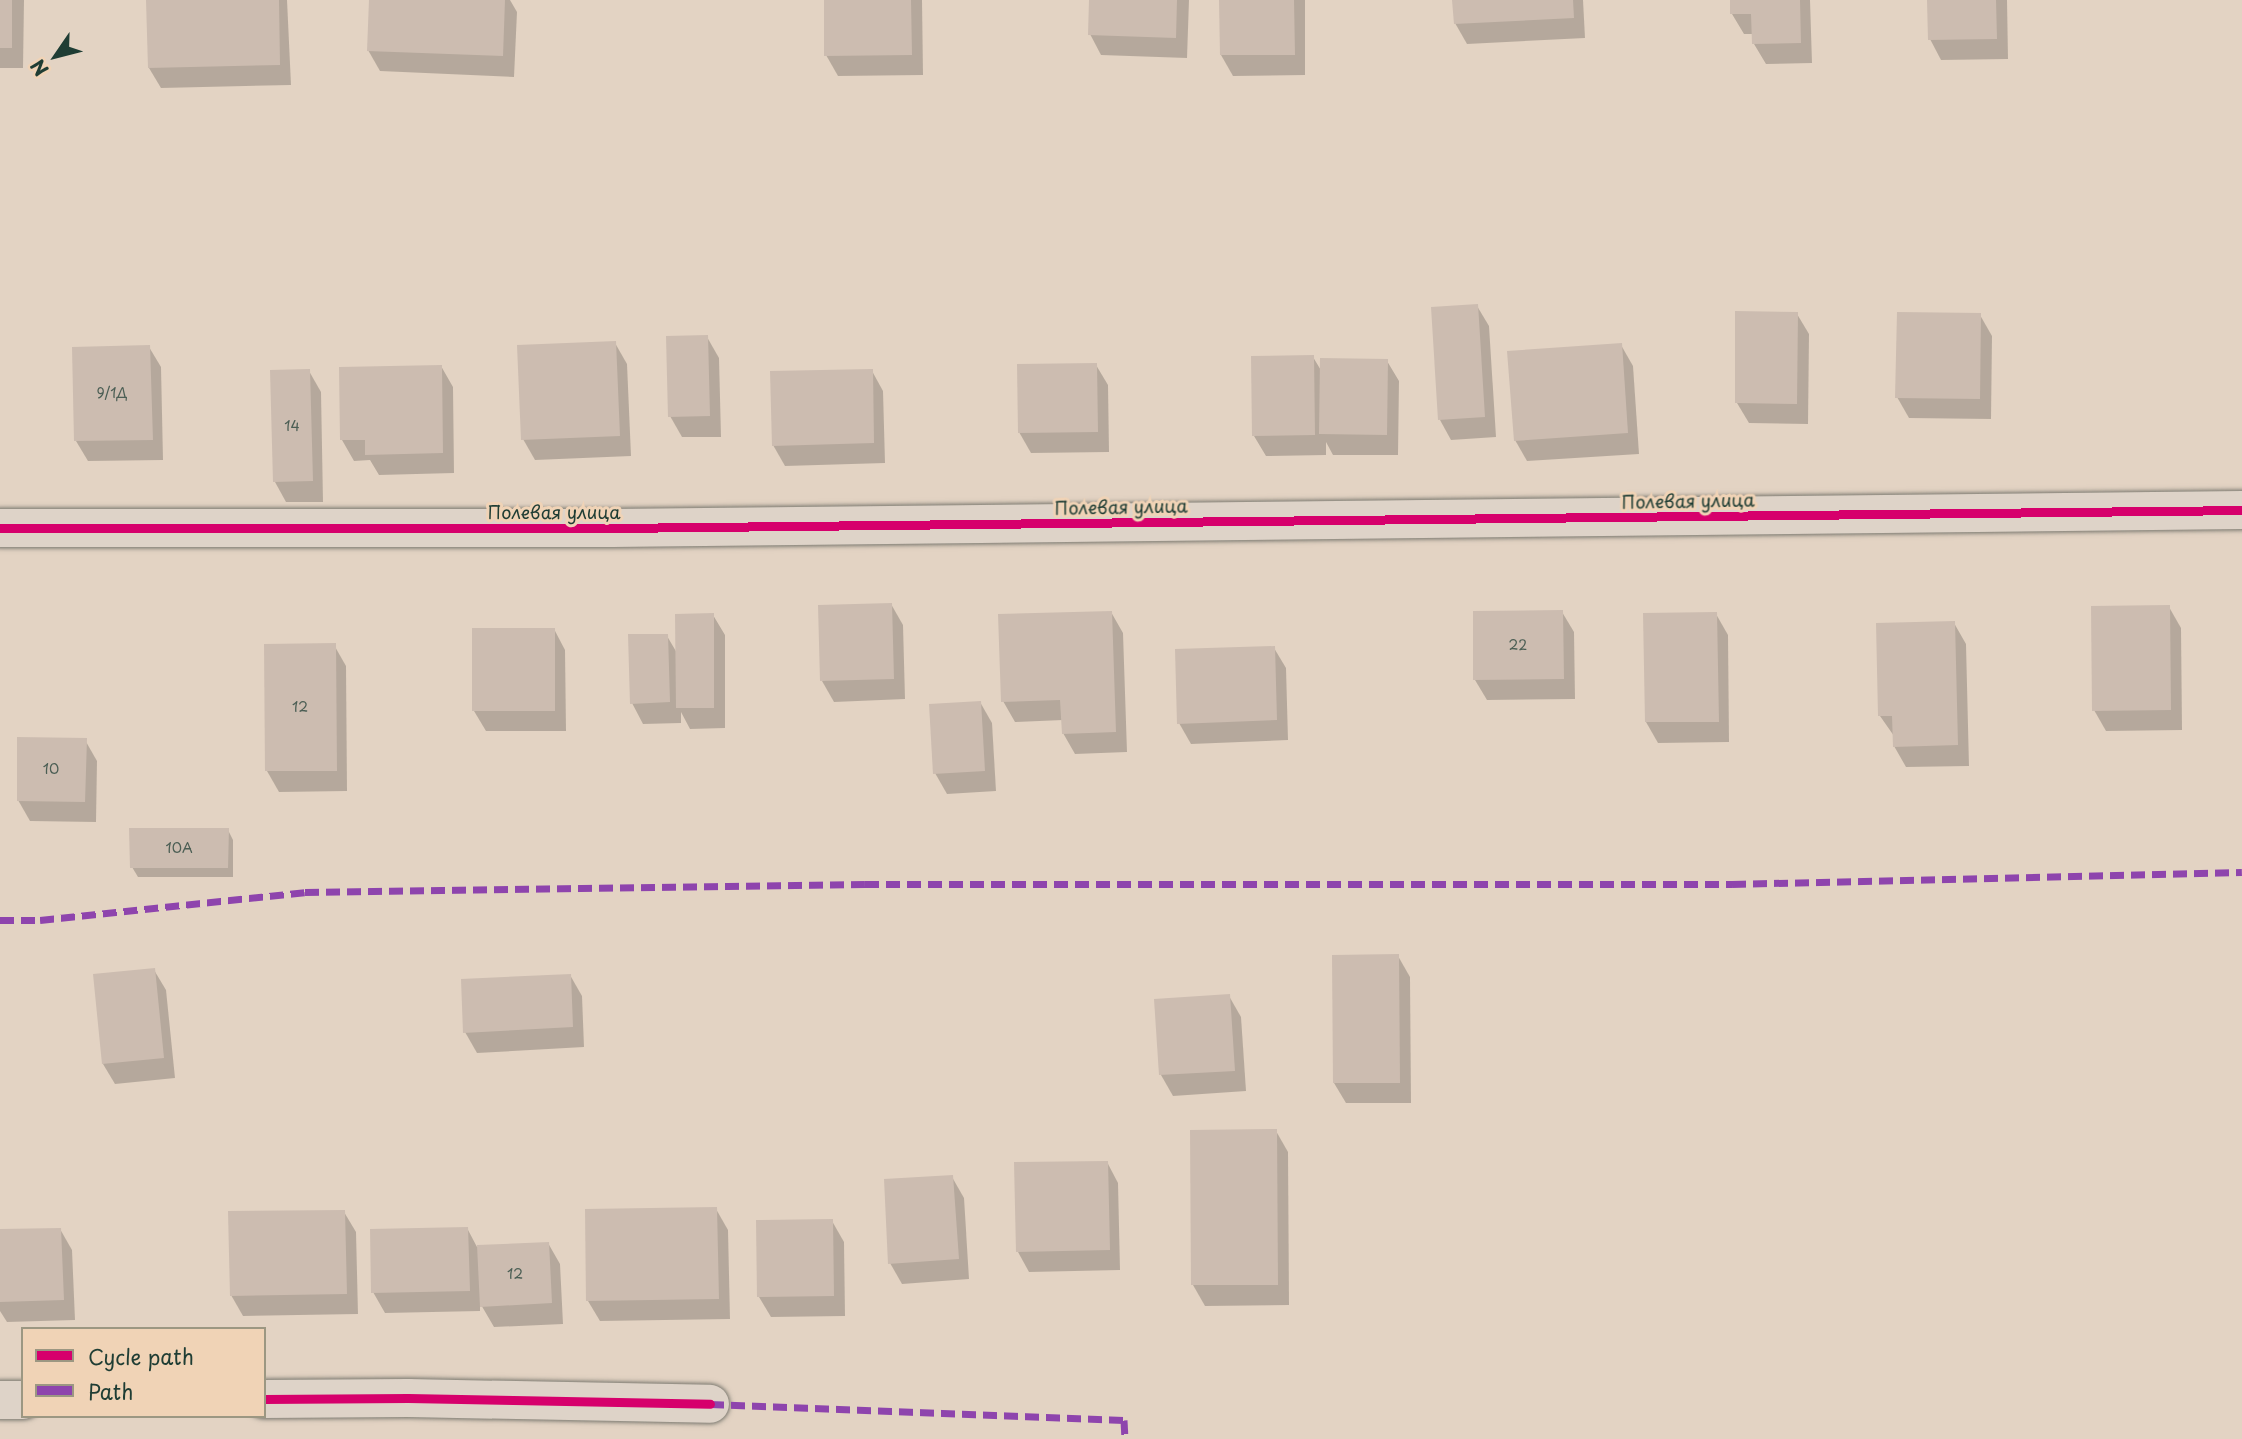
<!DOCTYPE html>
<html>
<head>
<meta charset="utf-8">
<style>
	body { margin:0 }
	#map { position:relative; width:2242px; height:1439px; overflow:hidden; background:#e3d3c3; font-family:"Playpen Sans",sans-serif }
	div>[style] { position:absolute }
	[style*='--x'] { left:calc(var(--x)*1px); top:calc(var(--y)*1px); width:calc(var(--w)*1px); rotate:calc(var(--a)*1deg) }
	.shadow>* { inset:0; background:#0003 }
	.building>* { inset:0; background:#ccbcb0 }
	.roads { filter:drop-shadow(0 0 2px #7d7b72) drop-shadow(0 0 2px #7d7b72) }
	.street>* { height:38px; margin:-19px; padding:0 19px; transform-origin:19px; border-radius:19px; background:#ded3c8 }
	.quiet>* { height:7px; margin-top:-3.5px; transform-origin:0; background:repeating-linear-gradient(90deg,#8e44ad 0 14px,transparent 0 21px) }
	.cycleway>* { height:9px; margin:-4.5px; padding:0 4.5px; transform-origin:4.5px; border-radius:4.5px; background:#d6006c }
	span { translate:-50% -50%; white-space:nowrap; text-align:center; line-height:1.15; -webkit-text-stroke:6px #f0d3b6; paint-order:stroke }
	.number-label { font-size:14px; color:#4b5e54 }
	.number-label span { -webkit-text-stroke-width:0 }
	.street-label { font-size:18px; color:#1f3d34 }
	.legend { position:absolute; left:21px; top:1327px; width:245px; height:91px; box-sizing:border-box; background:#f0d3b6; border:2px solid #9c9782; margin:0; padding:9px 12px; list-style:none; font-size:21px; color:#1f3d34 }
	.legend li { display:flex; align-items:center; gap:14px; height:35px }
	.legend b { width:35px; border:2px solid #9c9782 }
	.north { position:absolute; left:21px; top:21px; width:70px; height:70px; -webkit-text-stroke:5px #f0d3b6; paint-order:stroke; rotate:235deg; font-size:19px; font-weight:700; line-height:28px; text-align:center; color:#1f3d34 }
	.north::after { content:''; display:block; margin:auto; width:24px; height:32px; background:#1f3d34; clip-path:polygon(50% 0,100% 100%,50% 72%,0 100%) }
</style>
</head>
<body>
<div id="map">
	<div class="shadow">
		<div style="clip-path:polygon(0 0,24px 0,23px 68px,0 68px)"></div>
		<div style="clip-path:polygon(147px 0,287px 0,291px 85px,161px 88px,149px 68px)"></div>
		<div style="clip-path:polygon(371px 0,510px 0,517px 12px,514px 77px,380px 71px,368px 50px)"></div>
		<div style="clip-path:polygon(825px 0,922px 0,923px 75px,838px 76px,826px 55px)"></div>
		<div style="clip-path:polygon(1090px 0,1189px 0,1187px 58px,1101px 55px,1090px 34px)"></div>
		<div style="clip-path:polygon(1221px 0,1305px 0,1305px 75px,1233px 76px,1221px 55px)"></div>
		<div style="clip-path:polygon(1454px 0,1583px 0,1585px 38px,1467px 44px,1455px 23px)"></div>
		<div style="clip-path:polygon(1732px 0,1810px 0,1812px 63px,1766px 64px,1754px 44px,1754px 34px,1744px 34px,1732px 14px)"></div>
		<div style="clip-path:polygon(1929px 0,2007px 0,2008px 59px,1941px 60px,1930px 39px)"></div>
		<div style="clip-path:polygon(1477px 306px,1489px 326px,1496px 437px,1451px 440px,1440px 420px)"></div>
		<div style="clip-path:polygon(1797px 314px,1809px 334px,1808px 424px,1749px 423px,1737px 403px)"></div>
		<div style="clip-path:polygon(1980px 315px,1992px 336px,1991px 419px,1909px 418px,1897px 397px)"></div>
		<div style="clip-path:polygon(707px 337px,719px 358px,721px 437px,682px 437px,670px 416px)"></div>
		<div style="clip-path:polygon(615px 343px,627px 364px,631px 456px,535px 460px,523px 439px)"></div>
		<div style="clip-path:polygon(1621px 345px,1633px 366px,1639px 454px,1527px 461px,1515px 440px)"></div>
		<div style="clip-path:polygon(149px 347px,161px 367px,163px 460px,88px 461px,76px 441px)"></div>
		<div style="clip-path:polygon(1313px 357px,1322px 372px,1387px 361px,1399px 381px,1398px 455px,1333px 455px,1326px 442px,1326px 455px,1266px 456px,1254px 436px)"></div>
		<div style="clip-path:polygon(1096px 365px,1108px 385px,1109px 452px,1031px 453px,1019px 432px)"></div>
		<div style="clip-path:polygon(441px 366px,453px 387px,454px 473px,379px 475px,370px 460px,354px 461px,342px 440px)"></div>
		<div style="clip-path:polygon(309px 371px,321px 392px,323px 502px,286px 502px,275px 482px)"></div>
		<div style="clip-path:polygon(872px 371px,883px 391px,885px 463px,785px 466px,773px 445px)"></div>
		<div style="clip-path:polygon(891px 604px,903px 625px,905px 699px,834px 702px,822px 681px)"></div>
		<div style="clip-path:polygon(2169px 607px,2181px 628px,2182px 730px,2106px 731px,2094px 710px)"></div>
		<div style="clip-path:polygon(1111px 612px,1123px 633px,1127px 752px,1075px 754px,1063px 733px,1063px 720px,1015px 722px,1003px 701px)"></div>
		<div style="clip-path:polygon(1562px 612px,1574px 632px,1575px 699px,1487px 700px,1475px 680px)"></div>
		<div style="clip-path:polygon(1716px 614px,1728px 635px,1729px 742px,1658px 743px,1646px 722px)"></div>
		<div style="clip-path:polygon(713px 615px,725px 635px,725px 728px,690px 729px,681px 712px,681px 723px,643px 724px,632px 703px,667px 636px,677px 653px)"></div>
		<div style="clip-path:polygon(1954px 623px,1966px 644px,1969px 766px,1906px 767px,1894px 746px,1894px 736px,1880px 716px)"></div>
		<div style="clip-path:polygon(554px 629px,565px 650px,566px 731px,486px 731px,474px 711px)"></div>
		<div style="clip-path:polygon(334px 645px,346px 666px,347px 791px,279px 792px,267px 771px)"></div>
		<div style="clip-path:polygon(1274px 648px,1286px 668px,1288px 740px,1191px 744px,1179px 723px)"></div>
		<div style="clip-path:polygon(980px 702px,992px 723px,996px 791px,947px 794px,935px 773px)"></div>
		<div style="clip-path:polygon(85px 740px,97px 761px,96px 822px,30px 821px,18px 800px)"></div>
		<div style="clip-path:polygon(228px 830px,233px 840px,233px 877px,138px 877px,132px 867px)"></div>
		<div style="clip-path:polygon(1398px 956px,1410px 977px,1411px 1103px,1346px 1103px,1334px 1083px)"></div>
		<div style="clip-path:polygon(154px 970px,166px 990px,175px 1078px,115px 1084px,103px 1064px)"></div>
		<div style="clip-path:polygon(570px 975px,582px 996px,584px 1047px,477px 1053px,465px 1032px)"></div>
		<div style="clip-path:polygon(1229px 996px,1241px 1017px,1246px 1091px,1173px 1096px,1161px 1075px,1156px 1001px)"></div>
		<div style="clip-path:polygon(1192px 1131px,1276px 1131px,1288px 1152px,1289px 1305px,1205px 1306px,1193px 1285px)"></div>
		<div style="clip-path:polygon(1107px 1162px,1118px 1183px,1120px 1270px,1029px 1272px,1018px 1252px)"></div>
		<div style="clip-path:polygon(952px 1177px,964px 1198px,969px 1279px,902px 1284px,890px 1263px)"></div>
		<div style="clip-path:polygon(716px 1209px,728px 1230px,730px 1319px,600px 1321px,588px 1301px)"></div>
		<div style="clip-path:polygon(344px 1212px,356px 1232px,358px 1314px,243px 1316px,231px 1295px)"></div>
		<div style="clip-path:polygon(832px 1221px,844px 1242px,845px 1316px,771px 1317px,759px 1297px)"></div>
		<div style="clip-path:polygon(467px 1228px,477px 1247px,548px 1243px,560px 1264px,563px 1324px,494px 1327px,480px 1303px,480px 1311px,385px 1313px,373px 1292px)"></div>
		<div style="clip-path:polygon(60px 1229px,72px 1250px,75px 1320px,7px 1322px,0 1311px,0 1231px)"></div>
	</div>
	<div class="building">
		<div style="clip-path:polygon(0 0,12px 0,12px 48px,0 48px)"></div>
		<div style="clip-path:polygon(146px 0,279px 0,280px 65px,148px 68px)"></div>
		<div style="clip-path:polygon(369px 0,505px 0,503px 56px,367px 51px)"></div>
		<div style="clip-path:polygon(824px 0,911px 0,912px 55px,824px 56px)"></div>
		<div style="clip-path:polygon(1089px 0,1177px 0,1176px 38px,1088px 35px)"></div>
		<div style="clip-path:polygon(1219px 0,1294px 0,1295px 55px,1220px 55px)"></div>
		<div style="clip-path:polygon(1452px 0,1573px 0,1574px 18px,1454px 24px)"></div>
		<div style="clip-path:polygon(1730px 0,1800px 0,1801px 43px,1752px 44px,1751px 14px,1730px 14px)"></div>
		<div style="clip-path:polygon(1927px 0,1996px 0,1997px 39px,1928px 40px)"></div>
		<div style="clip-path:polygon(1478px 304px,1485px 417px,1438px 420px,1431px 307px)"></div>
		<div style="clip-path:polygon(1735px 311px,1798px 312px,1797px 404px,1735px 403px)"></div>
		<div style="clip-path:polygon(1897px 312px,1981px 313px,1980px 399px,1895px 398px)"></div>
		<div style="clip-path:polygon(708px 335px,710px 416px,668px 417px,666px 336px)"></div>
		<div style="clip-path:polygon(616px 341px,620px 436px,521px 440px,517px 345px)"></div>
		<div style="clip-path:polygon(1622px 343px,1628px 433px,1514px 441px,1507px 351px)"></div>
		<div style="clip-path:polygon(150px 345px,153px 440px,74px 441px,72px 347px)"></div>
		<div style="clip-path:polygon(1314px 355px,1315px 435px,1252px 436px,1251px 356px)"></div>
		<div style="clip-path:polygon(1320px 358px,1388px 359px,1387px 435px,1319px 434px)"></div>
		<div style="clip-path:polygon(1097px 363px,1098px 432px,1018px 433px,1017px 364px)"></div>
		<div style="clip-path:polygon(442px 365px,443px 453px,365px 455px,365px 440px,340px 440px,339px 367px)"></div>
		<div style="clip-path:polygon(310px 369px,313px 481px,273px 482px,270px 370px)"></div>
		<div style="clip-path:polygon(873px 369px,874px 443px,772px 446px,770px 371px)"></div>
		<div style="clip-path:polygon(892px 603px,894px 679px,820px 681px,818px 605px)"></div>
		<div style="clip-path:polygon(2170px 605px,2171px 710px,2092px 711px,2091px 606px)"></div>
		<div style="clip-path:polygon(1563px 610px,1564px 679px,1473px 680px,1473px 611px)"></div>
		<div style="clip-path:polygon(1112px 611px,1116px 732px,1062px 734px,1060px 700px,1001px 702px,998px 614px)"></div>
		<div style="clip-path:polygon(1717px 612px,1719px 722px,1645px 722px,1643px 613px)"></div>
		<div style="clip-path:polygon(714px 613px,714px 708px,676px 708px,675px 614px)"></div>
		<div style="clip-path:polygon(1955px 621px,1958px 745px,1893px 747px,1892px 716px,1878px 716px,1876px 623px)"></div>
		<div style="clip-path:polygon(472px 628px,555px 628px,555px 711px,472px 711px)"></div>
		<div style="clip-path:polygon(628px 634px,668px 634px,670px 702px,630px 704px)"></div>
		<div style="clip-path:polygon(336px 643px,337px 771px,265px 771px,264px 644px)"></div>
		<div style="clip-path:polygon(1275px 646px,1277px 720px,1177px 724px,1175px 649px)"></div>
		<div style="clip-path:polygon(981px 701px,985px 771px,933px 774px,929px 704px)"></div>
		<div style="clip-path:polygon(17px 737px,87px 738px,85px 802px,17px 801px)"></div>
		<div style="clip-path:polygon(129px 828px,229px 828px,228px 868px,130px 868px)"></div>
		<div style="clip-path:polygon(1399px 954px,1400px 1083px,1333px 1083px,1332px 955px)"></div>
		<div style="clip-path:polygon(155px 968px,164px 1058px,102px 1064px,93px 974px)"></div>
		<div style="clip-path:polygon(571px 974px,573px 1027px,463px 1033px,461px 979px)"></div>
		<div style="clip-path:polygon(1230px 994px,1235px 1071px,1159px 1075px,1154px 999px)"></div>
		<div style="clip-path:polygon(1277px 1129px,1278px 1285px,1191px 1285px,1190px 1130px)"></div>
		<div style="clip-path:polygon(1108px 1161px,1110px 1250px,1016px 1252px,1014px 1162px)"></div>
		<div style="clip-path:polygon(953px 1175px,959px 1259px,888px 1264px,884px 1179px)"></div>
		<div style="clip-path:polygon(717px 1207px,719px 1299px,586px 1301px,585px 1209px)"></div>
		<div style="clip-path:polygon(345px 1210px,347px 1294px,230px 1296px,228px 1211px)"></div>
		<div style="clip-path:polygon(833px 1219px,834px 1296px,757px 1297px,756px 1220px)"></div>
		<div style="clip-path:polygon(468px 1227px,470px 1291px,371px 1293px,370px 1229px)"></div>
		<div style="clip-path:polygon(61px 1228px,64px 1300px,0 1302px,0 1229px)"></div>
		<div style="clip-path:polygon(549px 1242px,552px 1303px,480px 1307px,477px 1245px)"></div>
	</div>
	<div class="roads">
		<div class="street">
			<div style="--x:0;--y:528;--w:612;--a:0"></div>
			<div style="--x:612;--y:528;--w:1630;--a:-0.63"></div>
			<div style="--x:264;--y:1399;--w:144;--a:-0.4"></div>
			<div style="--x:408;--y:1398;--w:302;--a:1.1"></div>
			<div style="--x:0;--y:1400;--w:23;--a:0"></div>
		</div>
	</div>
	<div class="quiet">
		<div style="--x:0;--y:920;--w:40;--a:0"></div>
		<div style="--x:40;--y:920;--w:266;--a:-6"></div>
		<div style="--x:305;--y:892;--w:560;--a:-0.82"></div>
		<div style="--x:865;--y:884;--w:867;--a:0"></div>
		<div style="--x:1732;--y:884;--w:510;--a:-1.35"></div>
		<div style="--x:710;--y:1404;--w:414;--a:2.2"></div>
		<div style="--x:1124;--y:1420;--w:19;--a:87"></div>
	</div>
	<div class="cycleway">
		<div style="--x:0;--y:528;--w:612;--a:0"></div>
		<div style="--x:612;--y:528;--w:1630;--a:-0.63"></div>
		<div style="--x:264;--y:1399;--w:144;--a:-0.4"></div>
		<div style="--x:408;--y:1398;--w:302;--a:1.1"></div>
	</div>
	<div class="number-label">
		<span style="left:112px;top:393px">9/1Д</span>
		<span style="left:292px;top:426px">14</span>
		<span style="left:1518px;top:645px">22</span>
		<span style="left:300px;top:707px">12</span>
		<span style="left:51px;top:769px">10</span>
		<span style="left:179px;top:848px">10А</span>
		<span style="left:515px;top:1274px">12</span>
	</div>
	<div class="street-label">
		<span style="left:1688px;top:501px;rotate:-1deg">Полевая улица</span>
		<span style="left:1121px;top:507px;rotate:-1deg">Полевая улица</span>
		<span style="left:554px;top:512px">Полевая улица</span>
	</div>
	<ul class="legend">
	<li><b style="height:9px;background:#d6006c"></b>Cycle path</li>
	<li><b style="height:9px;background:#8e44ad"></b>Path</li>
	</ul>
	<div class="north">N</div>
</div>
</body>
</html>
